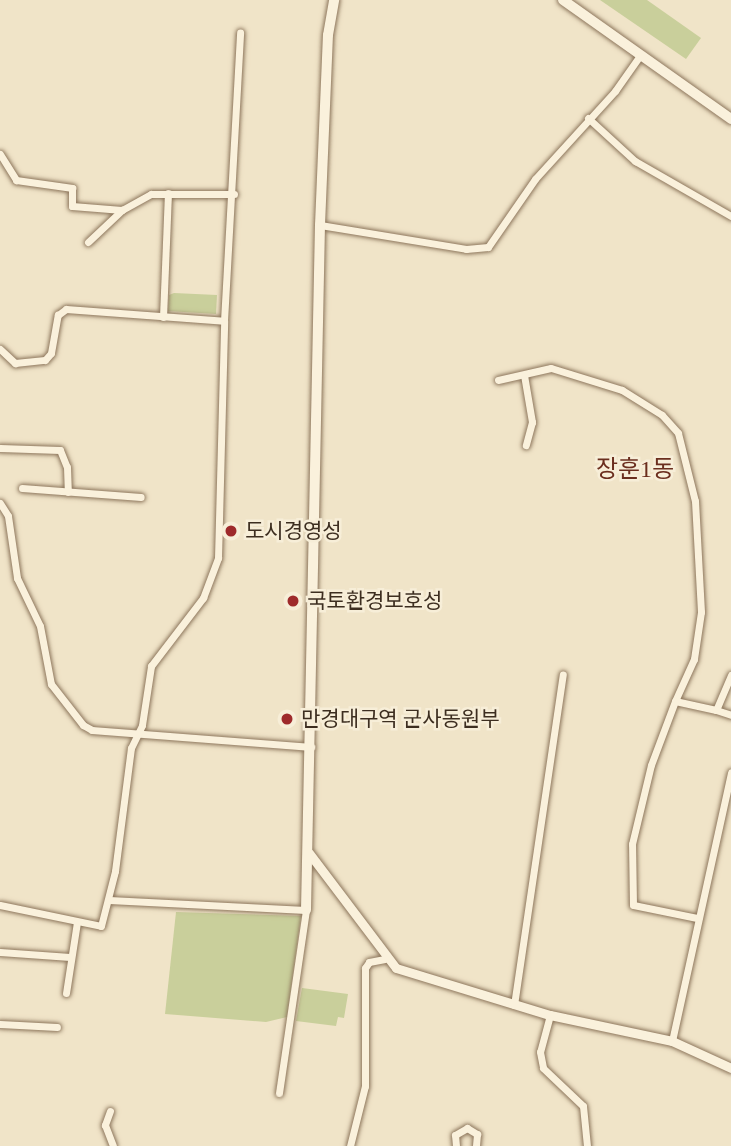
<!DOCTYPE html>
<html>
<head>
<meta charset="utf-8">
<style>
	body { margin:0 }
	#map { position:relative; width:731px; height:1146px; overflow:hidden; background:#f0e4c8; font-family:"Times New Roman","Noto Sans KR",serif }
	div>[style] { position:absolute }
	[style*='--x'] { left:calc(var(--x)*1px); top:calc(var(--y)*1px); width:calc(var(--w)*1px); rotate:calc(var(--a)*1deg) }
	.green>* { inset:0; background:#c9cf9b }
	.roads { filter:drop-shadow(0 0 2px #8d765c) drop-shadow(0 0 2px #8d765c) }
	.minor>* { height:7px; margin:-3.5px; padding:0 3.5px; transform-origin:3.5px; border-radius:3.5px; background:#faf1dc }
	.tertiary>* { height:9px; margin:-4.5px; padding:0 4.5px; transform-origin:4.5px; border-radius:4.5px; background:#faf1dc }
	.secondary>* { height:10px; margin:-5px; padding:0 5px; transform-origin:5px; border-radius:5px; background:#faf1dc }
	.dots>* { width:19px; height:19px; translate:-50% -50%; box-sizing:border-box; border:4px solid #f7eed8; border-radius:50% }
	span { translate:-50% -50%; white-space:nowrap; text-align:center; line-height:1.15; -webkit-text-stroke:5px #f7eed8; paint-order:stroke }
	.poi-label { font-size:21px; color:#3d2e20 }
	.left { translate:0 -50%; text-align:left }
	.quarter-label { font-size:24px; color:#6b2e1e }
</style>
</head>
<body>
<div id="map">
	<div class="green">
		<div style="clip-path:polygon(600px 0,647px 0,701px 38px,686px 59px)"></div>
		<div style="clip-path:polygon(174px 293px,217px 295px,216px 314px,168px 311px,169px 295px)"></div>
		<div style="clip-path:polygon(176px 912px,301px 916px,287px 1017px,266px 1022px,165px 1014px)"></div>
		<div style="clip-path:polygon(302px 988px,348px 994px,344px 1018px,338px 1017px,336px 1026px,296px 1021px)"></div>
	</div>
	<div class="roads">
		<div class="minor">
			<div style="--x:588;--y:118;--w:64;--a:42.5"></div>
			<div style="--x:635;--y:161;--w:111;--a:29.8"></div>
			<div style="--x:0;--y:154;--w:31;--a:58"></div>
			<div style="--x:16;--y:180;--w:57;--a:8.1"></div>
			<div style="--x:72;--y:188;--w:18;--a:90"></div>
			<div style="--x:72;--y:206;--w:50;--a:4.6"></div>
			<div style="--x:320;--y:225;--w:148;--a:9.3"></div>
			<div style="--x:466;--y:249;--w:22;--a:-5"></div>
			<div style="--x:488;--y:247;--w:83;--a:-55.3"></div>
			<div style="--x:535;--y:179;--w:119;--a:-47.7"></div>
			<div style="--x:615;--y:91;--w:45;--a:-54.9"></div>
			<div style="--x:88;--y:242;--w:47;--a:-43.3"></div>
			<div style="--x:122;--y:210;--w:33;--a:-29"></div>
			<div style="--x:151;--y:194;--w:83;--a:0"></div>
			<div style="--x:163;--y:317;--w:124;--a:-87.7"></div>
			<div style="--x:0;--y:349;--w:21;--a:43"></div>
			<div style="--x:15;--y:363;--w:30;--a:-6"></div>
			<div style="--x:45;--y:360;--w:9;--a:-49"></div>
			<div style="--x:51;--y:353;--w:39;--a:-80"></div>
			<div style="--x:58;--y:315;--w:10;--a:-37"></div>
			<div style="--x:66;--y:309;--w:158;--a:4.3"></div>
			<div style="--x:524;--y:375;--w:48;--a:80.3"></div>
			<div style="--x:532;--y:422;--w:24;--a:105"></div>
			<div style="--x:498;--y:380;--w:54;--a:-12.8"></div>
			<div style="--x:551;--y:368;--w:74;--a:17.2"></div>
			<div style="--x:622;--y:390;--w:47;--a:32"></div>
			<div style="--x:662;--y:415;--w:24;--a:48"></div>
			<div style="--x:678;--y:433;--w:70;--a:76"></div>
			<div style="--x:695;--y:501;--w:111;--a:86.9"></div>
			<div style="--x:701;--y:612;--w:48;--a:98.5"></div>
			<div style="--x:694;--y:659;--w:46;--a:114.3"></div>
			<div style="--x:0;--y:448;--w:60;--a:1.9"></div>
			<div style="--x:60;--y:450;--w:18;--a:68"></div>
			<div style="--x:67;--y:467;--w:25;--a:88"></div>
			<div style="--x:22;--y:488;--w:119;--a:4.3"></div>
			<div style="--x:0;--y:503;--w:15;--a:58"></div>
			<div style="--x:8;--y:516;--w:63;--a:81.7"></div>
			<div style="--x:17;--y:578;--w:53;--a:64.4"></div>
			<div style="--x:40;--y:626;--w:59;--a:79.3"></div>
			<div style="--x:51;--y:684;--w:52;--a:52"></div>
			<div style="--x:83;--y:725;--w:10;--a:29"></div>
			<div style="--x:92;--y:730;--w:220;--a:4.4"></div>
			<div style="--x:731;--y:675;--w:38;--a:113"></div>
			<div style="--x:716;--y:710;--w:16;--a:18"></div>
			<div style="--x:109;--y:900;--w:197;--a:2.9"></div>
			<div style="--x:306;--y:910;--w:185;--a:98.4"></div>
			<div style="--x:0;--y:905;--w:103;--a:11.7"></div>
			<div style="--x:101;--y:926;--w:57;--a:-75.7"></div>
			<div style="--x:115;--y:871;--w:124;--a:-82.6"></div>
			<div style="--x:131;--y:748;--w:25;--a:-64"></div>
			<div style="--x:142;--y:725;--w:60;--a:-81.3"></div>
			<div style="--x:151;--y:666;--w:86;--a:-52.6"></div>
			<div style="--x:203;--y:598;--w:43;--a:-69.4"></div>
			<div style="--x:218;--y:558;--w:237;--a:-88.5"></div>
			<div style="--x:224;--y:321;--w:289;--a:-86.8"></div>
			<div style="--x:697;--y:918;--w:65;--a:-168.5"></div>
			<div style="--x:633;--y:905;--w:61;--a:-90.9"></div>
			<div style="--x:632;--y:844;--w:81;--a:-76.5"></div>
			<div style="--x:651;--y:765;--w:68;--a:-69.4"></div>
			<div style="--x:675;--y:701;--w:42;--a:12.4"></div>
			<div style="--x:0;--y:952;--w:70;--a:4.1"></div>
			<div style="--x:66;--y:993;--w:72;--a:-81.2"></div>
			<div style="--x:514;--y:1005;--w:334;--a:-81.6"></div>
			<div style="--x:550;--y:1015;--w:38;--a:105"></div>
			<div style="--x:540;--y:1052;--w:16;--a:79"></div>
			<div style="--x:543;--y:1068;--w:55;--a:43.5"></div>
			<div style="--x:583;--y:1106;--w:40;--a:84.3"></div>
			<div style="--x:0;--y:1024;--w:57;--a:3"></div>
			<div style="--x:672;--y:1041;--w:275;--a:-77.6"></div>
			<div style="--x:110;--y:1111;--w:15;--a:110"></div>
			<div style="--x:105;--y:1125;--w:22;--a:69"></div>
			<div style="--x:350;--y:1146;--w:62;--a:-76"></div>
			<div style="--x:365;--y:1086;--w:118;--a:-90"></div>
			<div style="--x:365;--y:968;--w:7;--a:-56"></div>
			<div style="--x:369;--y:962;--w:16;--a:-11"></div>
			<div style="--x:456;--y:1146;--w:11;--a:-95"></div>
			<div style="--x:455;--y:1135;--w:14;--a:-30"></div>
			<div style="--x:467;--y:1128;--w:12;--a:31"></div>
			<div style="--x:477;--y:1134;--w:12;--a:95"></div>
		</div>
		<div class="tertiary">
			<div style="--x:309;--y:853;--w:144;--a:52.9"></div>
			<div style="--x:396;--y:968;--w:161;--a:17"></div>
			<div style="--x:550;--y:1015;--w:125;--a:12"></div>
			<div style="--x:672;--y:1041;--w:65;--a:24.6"></div>
		</div>
		<div class="secondary">
			<div style="--x:563;--y:0;--w:206;--a:35.3"></div>
			<div style="--x:306;--y:910;--w:685;--a:-88.83"></div>
			<div style="--x:320;--y:225;--w:190;--a:-87.6"></div>
			<div style="--x:328;--y:35;--w:36;--a:-80"></div>
		</div>
	</div>
	<div class="dots">
		<div style="left:231px;top:531px;background:#9e2a2b"></div>
		<div style="left:293px;top:601px;background:#9e2a2b"></div>
		<div style="left:287px;top:719px;background:#9e2a2b"></div>
	</div>
	<div class="poi-label">
		<span class="left" style="left:245px;top:531px">도시경영성</span>
		<span class="left" style="left:307px;top:601px">국토환경보호성</span>
		<span class="left" style="left:301px;top:719px">만경대구역 군사동원부</span>
	</div>
	<div class="quarter-label">
		<span style="left:635px;top:470px">장훈1동</span>
	</div>
</div>
</body>
</html>
